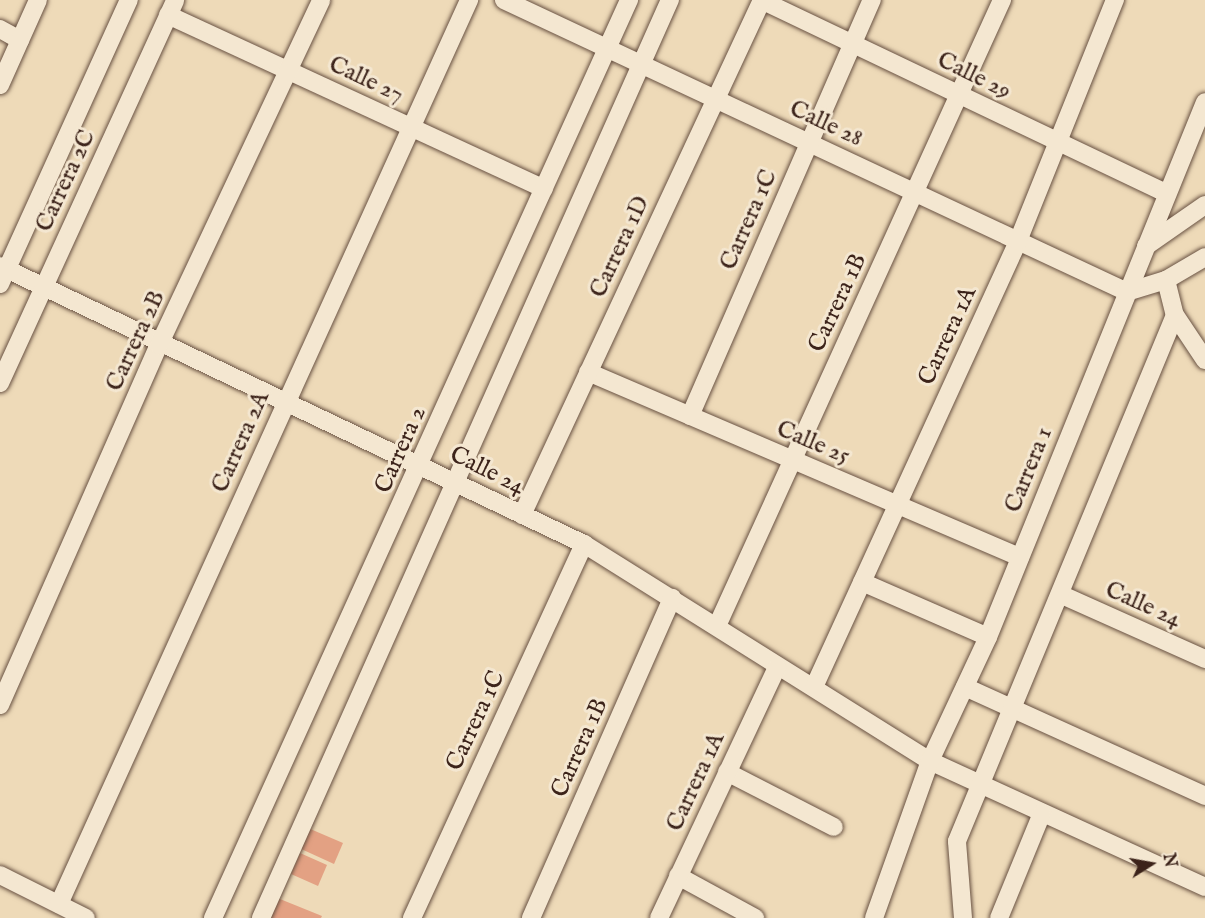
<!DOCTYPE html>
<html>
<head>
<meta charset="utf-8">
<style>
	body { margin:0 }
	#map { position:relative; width:1205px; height:918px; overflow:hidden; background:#eedab8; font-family:"IM FELL English",serif }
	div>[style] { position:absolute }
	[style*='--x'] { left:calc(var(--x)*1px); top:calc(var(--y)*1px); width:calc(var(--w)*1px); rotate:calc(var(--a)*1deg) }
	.building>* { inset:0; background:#e3a183 }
	.roads { filter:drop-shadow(0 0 2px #685142) drop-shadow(0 0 2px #685142) }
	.street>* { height:18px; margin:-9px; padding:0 9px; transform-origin:9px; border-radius:9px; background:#f4e7d1 }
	span { translate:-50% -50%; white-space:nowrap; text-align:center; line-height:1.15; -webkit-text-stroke:6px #f4e7d1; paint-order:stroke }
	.street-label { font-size:24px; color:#3c231a }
	.north { position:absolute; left:1121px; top:834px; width:60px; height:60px; -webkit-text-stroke:4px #f4e7d1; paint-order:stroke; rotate:79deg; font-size:16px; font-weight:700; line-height:24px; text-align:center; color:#3c231a }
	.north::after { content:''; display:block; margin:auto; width:21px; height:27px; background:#3c231a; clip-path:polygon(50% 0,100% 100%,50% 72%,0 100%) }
</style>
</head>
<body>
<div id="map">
	<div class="building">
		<div style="clip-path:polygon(308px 828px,343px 843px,334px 864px,299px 848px)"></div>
		<div style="clip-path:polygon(300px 853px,327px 865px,318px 886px,291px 874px)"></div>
		<div style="clip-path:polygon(275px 897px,322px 916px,321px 918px,267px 918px)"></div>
	</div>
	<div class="roads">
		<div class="street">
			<div style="--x:504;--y:0;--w:688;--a:25.11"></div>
			<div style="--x:1127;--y:292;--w:41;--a:-17.1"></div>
			<div style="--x:1166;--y:280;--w:45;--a:-30.5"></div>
			<div style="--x:761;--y:0;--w:450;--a:25.5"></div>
			<div style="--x:168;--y:15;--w:414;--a:24.8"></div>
			<div style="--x:0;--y:29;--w:23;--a:29"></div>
			<div style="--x:0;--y:85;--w:93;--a:-65.9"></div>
			<div style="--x:1146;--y:246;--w:72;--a:-34.8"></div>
			<div style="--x:0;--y:266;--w:647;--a:25.46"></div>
			<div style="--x:584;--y:544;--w:408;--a:32.1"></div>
			<div style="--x:930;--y:761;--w:302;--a:24.6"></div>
			<div style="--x:1166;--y:280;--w:36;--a:76"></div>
			<div style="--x:1175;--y:315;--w:54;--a:56.3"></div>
			<div style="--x:0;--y:284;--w:312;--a:-65.6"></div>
			<div style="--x:588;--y:372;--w:470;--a:23.2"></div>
			<div style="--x:0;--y:383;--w:421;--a:-65.4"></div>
			<div style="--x:690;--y:416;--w:454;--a:-66.4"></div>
			<div style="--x:522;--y:515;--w:568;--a:-65.01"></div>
			<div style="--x:862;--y:582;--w:137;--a:23.6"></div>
			<div style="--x:1062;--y:595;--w:157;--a:24.1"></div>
			<div style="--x:717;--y:626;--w:688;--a:-65.52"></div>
			<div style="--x:814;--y:687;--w:490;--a:-65.4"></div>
			<div style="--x:1018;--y:241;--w:260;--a:-68.1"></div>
			<div style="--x:965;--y:687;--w:264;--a:24.4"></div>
			<div style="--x:0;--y:705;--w:394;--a:-66.2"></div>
			<div style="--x:159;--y:345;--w:381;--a:-64.8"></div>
			<div style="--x:727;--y:772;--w:120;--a:27.2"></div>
			<div style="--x:0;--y:875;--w:96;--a:26.6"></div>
			<div style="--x:678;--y:876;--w:88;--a:28.6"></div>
			<div style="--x:59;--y:904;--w:993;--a:-65.6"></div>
			<div style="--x:213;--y:918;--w:1008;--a:-65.62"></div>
			<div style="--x:261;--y:918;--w:1005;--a:-65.99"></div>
			<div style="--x:412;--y:918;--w:412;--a:-65.3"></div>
			<div style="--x:531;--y:918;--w:350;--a:-66.2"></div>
			<div style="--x:659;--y:918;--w:277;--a:-64.8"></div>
			<div style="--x:874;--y:918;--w:167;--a:-70.4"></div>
			<div style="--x:930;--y:761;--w:137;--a:-64.9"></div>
			<div style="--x:988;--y:637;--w:577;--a:-67.92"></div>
			<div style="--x:963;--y:918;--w:77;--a:-94.5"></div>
			<div style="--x:957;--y:841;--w:569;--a:-67.49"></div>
			<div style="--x:999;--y:918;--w:113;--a:-67.7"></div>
		</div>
	</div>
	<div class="street-label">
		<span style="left:974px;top:76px;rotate:26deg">Calle 29</span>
		<span style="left:366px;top:80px;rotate:25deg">Calle 27</span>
		<span style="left:826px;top:124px;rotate:25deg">Calle 28</span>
		<span style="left:66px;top:181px;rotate:-65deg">Carrera 2C</span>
		<span style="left:749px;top:220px;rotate:-66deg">Carrera 1C</span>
		<span style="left:620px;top:247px;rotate:-65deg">Carrera 1D</span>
		<span style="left:838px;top:303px;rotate:-65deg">Carrera 1B</span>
		<span style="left:948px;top:336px;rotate:-65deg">Carrera 1A</span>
		<span style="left:136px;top:341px;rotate:-65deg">Carrera 2B</span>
		<span style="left:241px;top:442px;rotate:-66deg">Carrera 2A</span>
		<span style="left:813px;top:443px;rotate:23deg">Calle 25</span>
		<span style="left:401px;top:450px;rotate:-66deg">Carrera 2</span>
		<span style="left:1029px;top:470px;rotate:-68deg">Carrera 1</span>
		<span style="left:487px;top:471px;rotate:26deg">Calle 24</span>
		<span style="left:1143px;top:605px;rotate:24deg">Calle 24</span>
		<span style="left:476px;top:721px;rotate:-65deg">Carrera 1C</span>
		<span style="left:580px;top:748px;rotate:-66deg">Carrera 1B</span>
		<span style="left:696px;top:782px;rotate:-65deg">Carrera 1A</span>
	</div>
	<div class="north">N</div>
</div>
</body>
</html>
